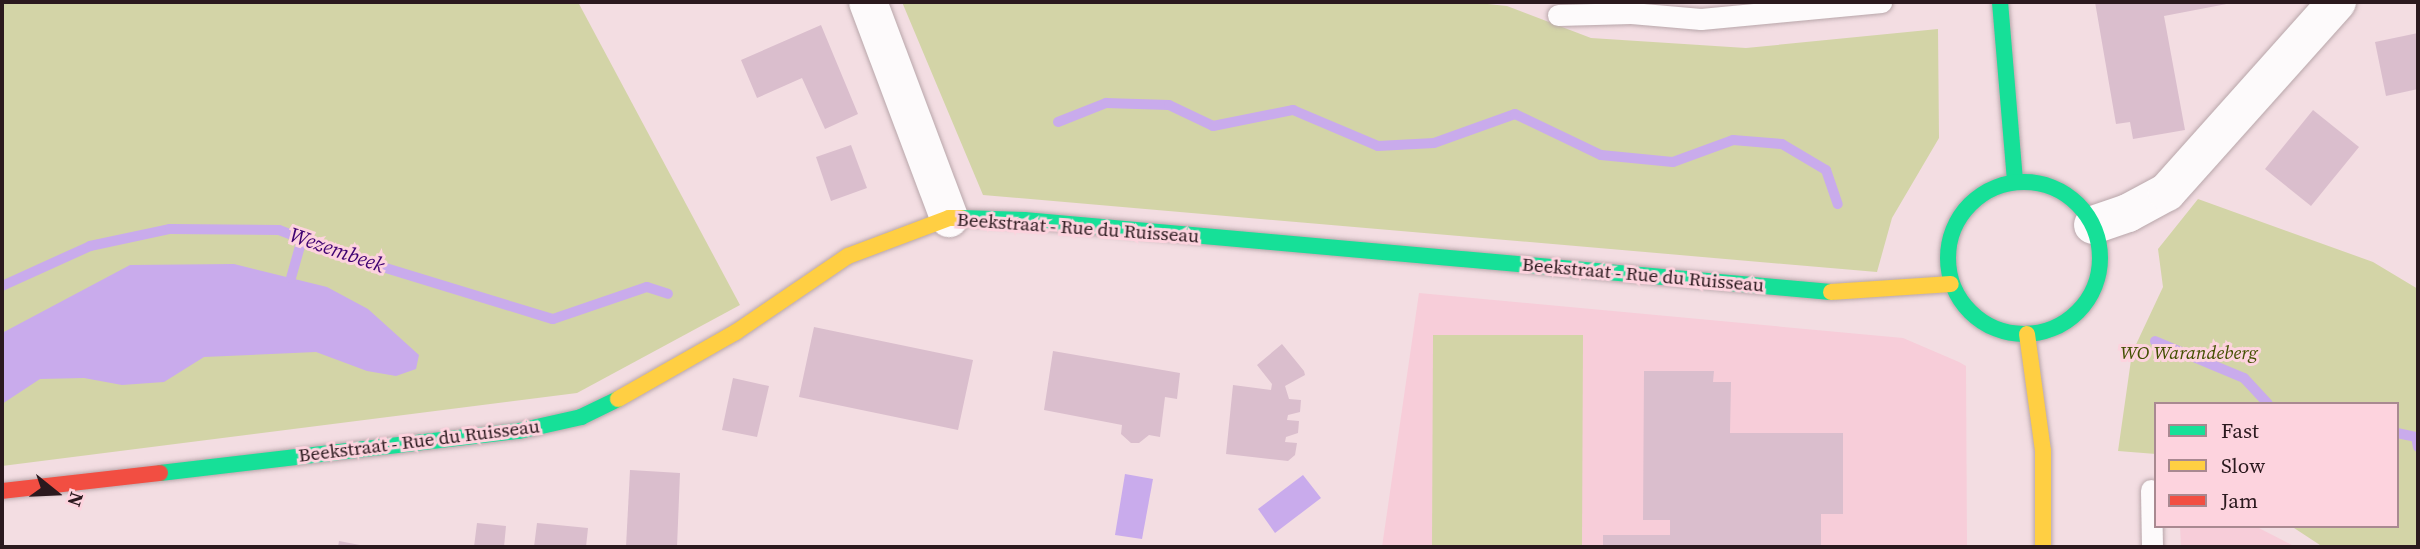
<!DOCTYPE html>
<html>
<head>
<meta charset="utf-8">
<style>
	body { margin:0 }
	#map { position:relative; width:2420px; height:549px; overflow:hidden; background:#f3dde2; font-family:"Source Serif 4",serif }
	div>[style] { position:absolute }
	[style*='--x'] { left:calc(var(--x)*1px); top:calc(var(--y)*1px); width:calc(var(--w)*1px); rotate:calc(var(--a)*1deg) }
	.built>* { inset:0; background:#f7cdd9 }
	.green>* { inset:0; background:#d3d4a7 }
	.water>* { inset:0; background:#c9abec }
	.stream>* { height:10px; margin:-5px; padding:0 5px; transform-origin:5px; border-radius:5px; background:#c9abec }
	.building>* { inset:0; background:#dabecd }
	.roads { filter:drop-shadow(0 0 2px #b8a6aa) drop-shadow(0 0 2px #b8a6aa) }
	.lane>* { height:21px; margin:-10.5px; padding:0 10.5px; transform-origin:10.5px; border-radius:10.5px; background:#fdfafb }
	.street>* { height:38px; margin:-19px; padding:0 19px; transform-origin:19px; border-radius:19px; background:#fdfafb }
	.fast>* { height:16px; margin:-8px; padding:0 8px; transform-origin:8px; border-radius:8px; background:#16e098 }
	.fast>.ring { margin:-8px; padding:0; box-sizing:content-box; background:none; border:16px solid #16e098; border-radius:50% }
	.slow>* { height:16px; margin:-8px; padding:0 8px; transform-origin:8px; border-radius:8px; background:#ffcf43 }
	.jam>* { height:16px; margin:-8px; padding:0 8px; transform-origin:8px; border-radius:8px; background:#f24e42 }
	span { translate:-50% -50%; white-space:nowrap; text-align:center; line-height:1.15; -webkit-text-stroke:6px #fdd3de; paint-order:stroke }
	.street-label { font-size:19px; color:#2b191e }
	.park-label { font-size:19px; color:#424f00; font-style:italic }
	.water-label { font-size:21px; color:#3e0071; font-style:italic }
	.frame { position:absolute; inset:0; border:4px solid #2b191e; pointer-events:none }
	.legend { position:absolute; left:2154px; top:402px; width:245px; height:126px; box-sizing:border-box; background:#fdd3de; border:2px solid #a98991; margin:0; padding:9px 12px; list-style:none; font-size:21px; color:#2b191e }
	.legend li { display:flex; align-items:center; gap:14px; height:35px }
	.legend b { width:35px; border:2px solid #a98991 }
	.north { position:absolute; left:21px; top:458px; width:70px; height:70px; -webkit-text-stroke:5px #fdd3de; paint-order:stroke; rotate:108deg; font-size:19px; font-weight:700; line-height:28px; text-align:center; color:#2b191e }
	.north::after { content:''; display:block; margin:auto; width:24px; height:32px; background:#2b191e; clip-path:polygon(50% 0,100% 100%,50% 72%,0 100%) }
</style>
</head>
<body>
<div id="map">
	<div class="built">
		<div style="clip-path:polygon(1419px 293px,1903px 338px,1959px 362px,1966px 366px,1967px 547px,1382px 547px)"></div>
		<div style="clip-path:polygon(2180px 526px,2255px 526px,2296px 547px,2181px 547px)"></div>
	</div>
	<div class="green">
		<div style="clip-path:polygon(2px 2px,578px 2px,740px 305px,577px 393px,2px 466px)"></div>
		<div style="clip-path:polygon(902px 2px,1468px 2px,1507px 6px,1591px 38px,1746px 48px,1938px 29px,1939px 138px,1892px 218px,1877px 272px,983px 195px)"></div>
		<div style="clip-path:polygon(2198px 199px,2373px 262px,2418px 289px,2418px 547px,2323px 547px,2291px 526px,2397px 526px,2397px 404px,2156px 404px,2156px 454px,2118px 451px,2132px 353px,2163px 287px,2158px 249px)"></div>
		<div style="clip-path:polygon(1433px 335px,1583px 335px,1582px 547px,1432px 547px)"></div>
	</div>
	<div class="water">
		<div style="clip-path:polygon(234px 264px,327px 287px,368px 309px,419px 355px,416px 369px,396px 376px,367px 371px,316px 352px,204px 357px,164px 382px,122px 385px,84px 378px,40px 379px,2px 404px,2px 333px,130px 265px)"></div>
		<div style="clip-path:polygon(1125px 474px,1153px 479px,1142px 539px,1115px 535px)"></div>
		<div style="clip-path:polygon(1303px 475px,1321px 498px,1275px 533px,1258px 509px)"></div>
	</div>
	<div class="stream">
		<div style="--x:1058;--y:122;--w:52;--a:-21.6"></div>
		<div style="--x:1106;--y:103;--w:63;--a:1.8"></div>
		<div style="--x:1169;--y:105;--w:49;--a:25.5"></div>
		<div style="--x:1213;--y:126;--w:82;--a:-11.3"></div>
		<div style="--x:1293;--y:110;--w:92;--a:23"></div>
		<div style="--x:1378;--y:146;--w:56;--a:-3.1"></div>
		<div style="--x:1434;--y:143;--w:86;--a:-19.7"></div>
		<div style="--x:1515;--y:114;--w:95;--a:25.5"></div>
		<div style="--x:1601;--y:155;--w:72;--a:5.6"></div>
		<div style="--x:1673;--y:162;--w:64;--a:-20.1"></div>
		<div style="--x:1733;--y:140;--w:49;--a:4.7"></div>
		<div style="--x:1782;--y:144;--w:51;--a:30.6"></div>
		<div style="--x:1826;--y:170;--w:36;--a:71"></div>
		<div style="--x:291;--y:278;--w:41;--a:-74.2"></div>
		<div style="--x:2;--y:286;--w:97;--a:-24.4"></div>
		<div style="--x:90;--y:246;--w:82;--a:-12"></div>
		<div style="--x:170;--y:229;--w:109;--a:0.5"></div>
		<div style="--x:279;--y:230;--w:79;--a:20.7"></div>
		<div style="--x:353;--y:258;--w:209;--a:17"></div>
		<div style="--x:553;--y:319;--w:99;--a:-18.8"></div>
		<div style="--x:647;--y:287;--w:22;--a:18"></div>
		<div style="--x:2155;--y:341;--w:96;--a:22.6"></div>
		<div style="--x:2244;--y:378;--w:35;--a:47"></div>
		<div style="--x:2397;--y:433;--w:19;--a:12"></div>
		<div style="--x:2416;--y:437;--w:10;--a:79"></div>
	</div>
	<div class="building">
		<div style="clip-path:polygon(2095px 2px,2237px 2px,2164px 16px,2185px 130px,2133px 139px,2130px 122px,2116px 124px)"></div>
		<div style="clip-path:polygon(821px 25px,858px 114px,825px 129px,802px 78px,757px 98px,741px 60px)"></div>
		<div style="clip-path:polygon(2418px 33px,2418px 89px,2386px 96px,2375px 42px)"></div>
		<div style="clip-path:polygon(2313px 110px,2359px 147px,2311px 206px,2265px 169px)"></div>
		<div style="clip-path:polygon(851px 145px,867px 188px,831px 201px,816px 157px)"></div>
		<div style="clip-path:polygon(814px 327px,973px 360px,958px 430px,799px 397px)"></div>
		<div style="clip-path:polygon(1282px 344px,1304px 371px,1305px 375px,1285px 386px,1289px 399px,1301px 400px,1300px 412px,1288px 415px,1287px 420px,1299px 421px,1298px 433px,1286px 437px,1285px 442px,1297px 443px,1295px 455px,1288px 461px,1226px 454px,1233px 385px,1271px 390px,1272px 384px,1257px 365px)"></div>
		<div style="clip-path:polygon(1053px 351px,1180px 373px,1177px 399px,1165px 397px,1160px 437px,1149px 435px,1139px 443px,1131px 443px,1121px 434px,1122px 425px,1044px 410px)"></div>
		<div style="clip-path:polygon(1644px 371px,1714px 371px,1713px 382px,1731px 382px,1730px 433px,1843px 433px,1843px 514px,1821px 514px,1821px 547px,1603px 547px,1603px 535px,1670px 535px,1670px 520px,1643px 520px)"></div>
		<div style="clip-path:polygon(733px 378px,769px 386px,757px 437px,722px 430px)"></div>
		<div style="clip-path:polygon(630px 470px,680px 473px,677px 547px,626px 547px)"></div>
		<div style="clip-path:polygon(477px 523px,506px 526px,504px 547px,474px 547px)"></div>
		<div style="clip-path:polygon(537px 523px,588px 528px,586px 547px,534px 547px)"></div>
		<div style="clip-path:polygon(339px 541px,365px 546px,364px 547px,338px 547px)"></div>
	</div>
	<div class="roads">
		<div class="lane">
			<div style="--x:1558;--y:15;--w:73;--a:-1.6"></div>
			<div style="--x:1631;--y:13;--w:70;--a:4.9"></div>
			<div style="--x:1701;--y:19;--w:181;--a:-5.4"></div>
			<div style="--x:2151;--y:490;--w:57;--a:89"></div>
		</div>
		<div class="street">
			<div style="--x:868;--y:2;--w:231;--a:69.4"></div>
			<div style="--x:2093;--y:225;--w:37;--a:-19"></div>
			<div style="--x:2128;--y:213;--w:44;--a:-28.3"></div>
			<div style="--x:2167;--y:192;--w:255;--a:-48.2"></div>
		</div>
		<div class="fast">
			<div style="--x:2000;--y:2;--w:180;--a:85.2"></div>
			<div class="ring" style="left:1948px;top:182px;width:136px;height:136px"></div>
			<div style="--x:961;--y:218;--w:63;--a:1.8"></div>
			<div style="--x:1024;--y:220;--w:810;--a:5.1"></div>
			<div style="--x:160;--y:473;--w:361;--a:-6.7"></div>
			<div style="--x:519;--y:431;--w:64;--a:-12.7"></div>
			<div style="--x:581;--y:417;--w:41;--a:-25.9"></div>
		</div>
		<div class="slow">
			<div style="--x:1831;--y:292;--w:120;--a:-3.8"></div>
			<div style="--x:2027;--y:334;--w:118;--a:82.2"></div>
			<div style="--x:2043;--y:451;--w:96;--a:90"></div>
			<div style="--x:618;--y:399;--w:136;--a:-29.6"></div>
			<div style="--x:736;--y:332;--w:135;--a:-34.2"></div>
			<div style="--x:848;--y:256;--w:108;--a:-20.6"></div>
			<div style="--x:949;--y:218;--w:12;--a:0"></div>
		</div>
		<div class="jam">
			<div style="--x:2;--y:491;--w:159;--a:-6.5"></div>
		</div>
	</div>
	<div class="street-label">
		<span style="left:1078px;top:228px;rotate:4deg">Beekstraat - Rue du Ruisseau</span>
		<span style="left:1643px;top:275px;rotate:5deg">Beekstraat - Rue du Ruisseau</span>
		<span style="left:419px;top:441px;rotate:-7deg">Beekstraat - Rue du Ruisseau</span>
	</div>
	<div class="park-label">
		<span style="left:2189px;top:353px">WO Warandeberg</span>
	</div>
	<div class="water-label">
		<span style="left:337px;top:250px;rotate:19deg">Wezembeek</span>
	</div>
	<div class="frame"></div>
	<ul class="legend">
	<li><b style="height:9px;background:#16e098"></b>Fast</li>
	<li><b style="height:9px;background:#ffcf43"></b>Slow</li>
	<li><b style="height:9px;background:#f24e42"></b>Jam</li>
	</ul>
	<div class="north">N</div>
</div>
</body>
</html>
